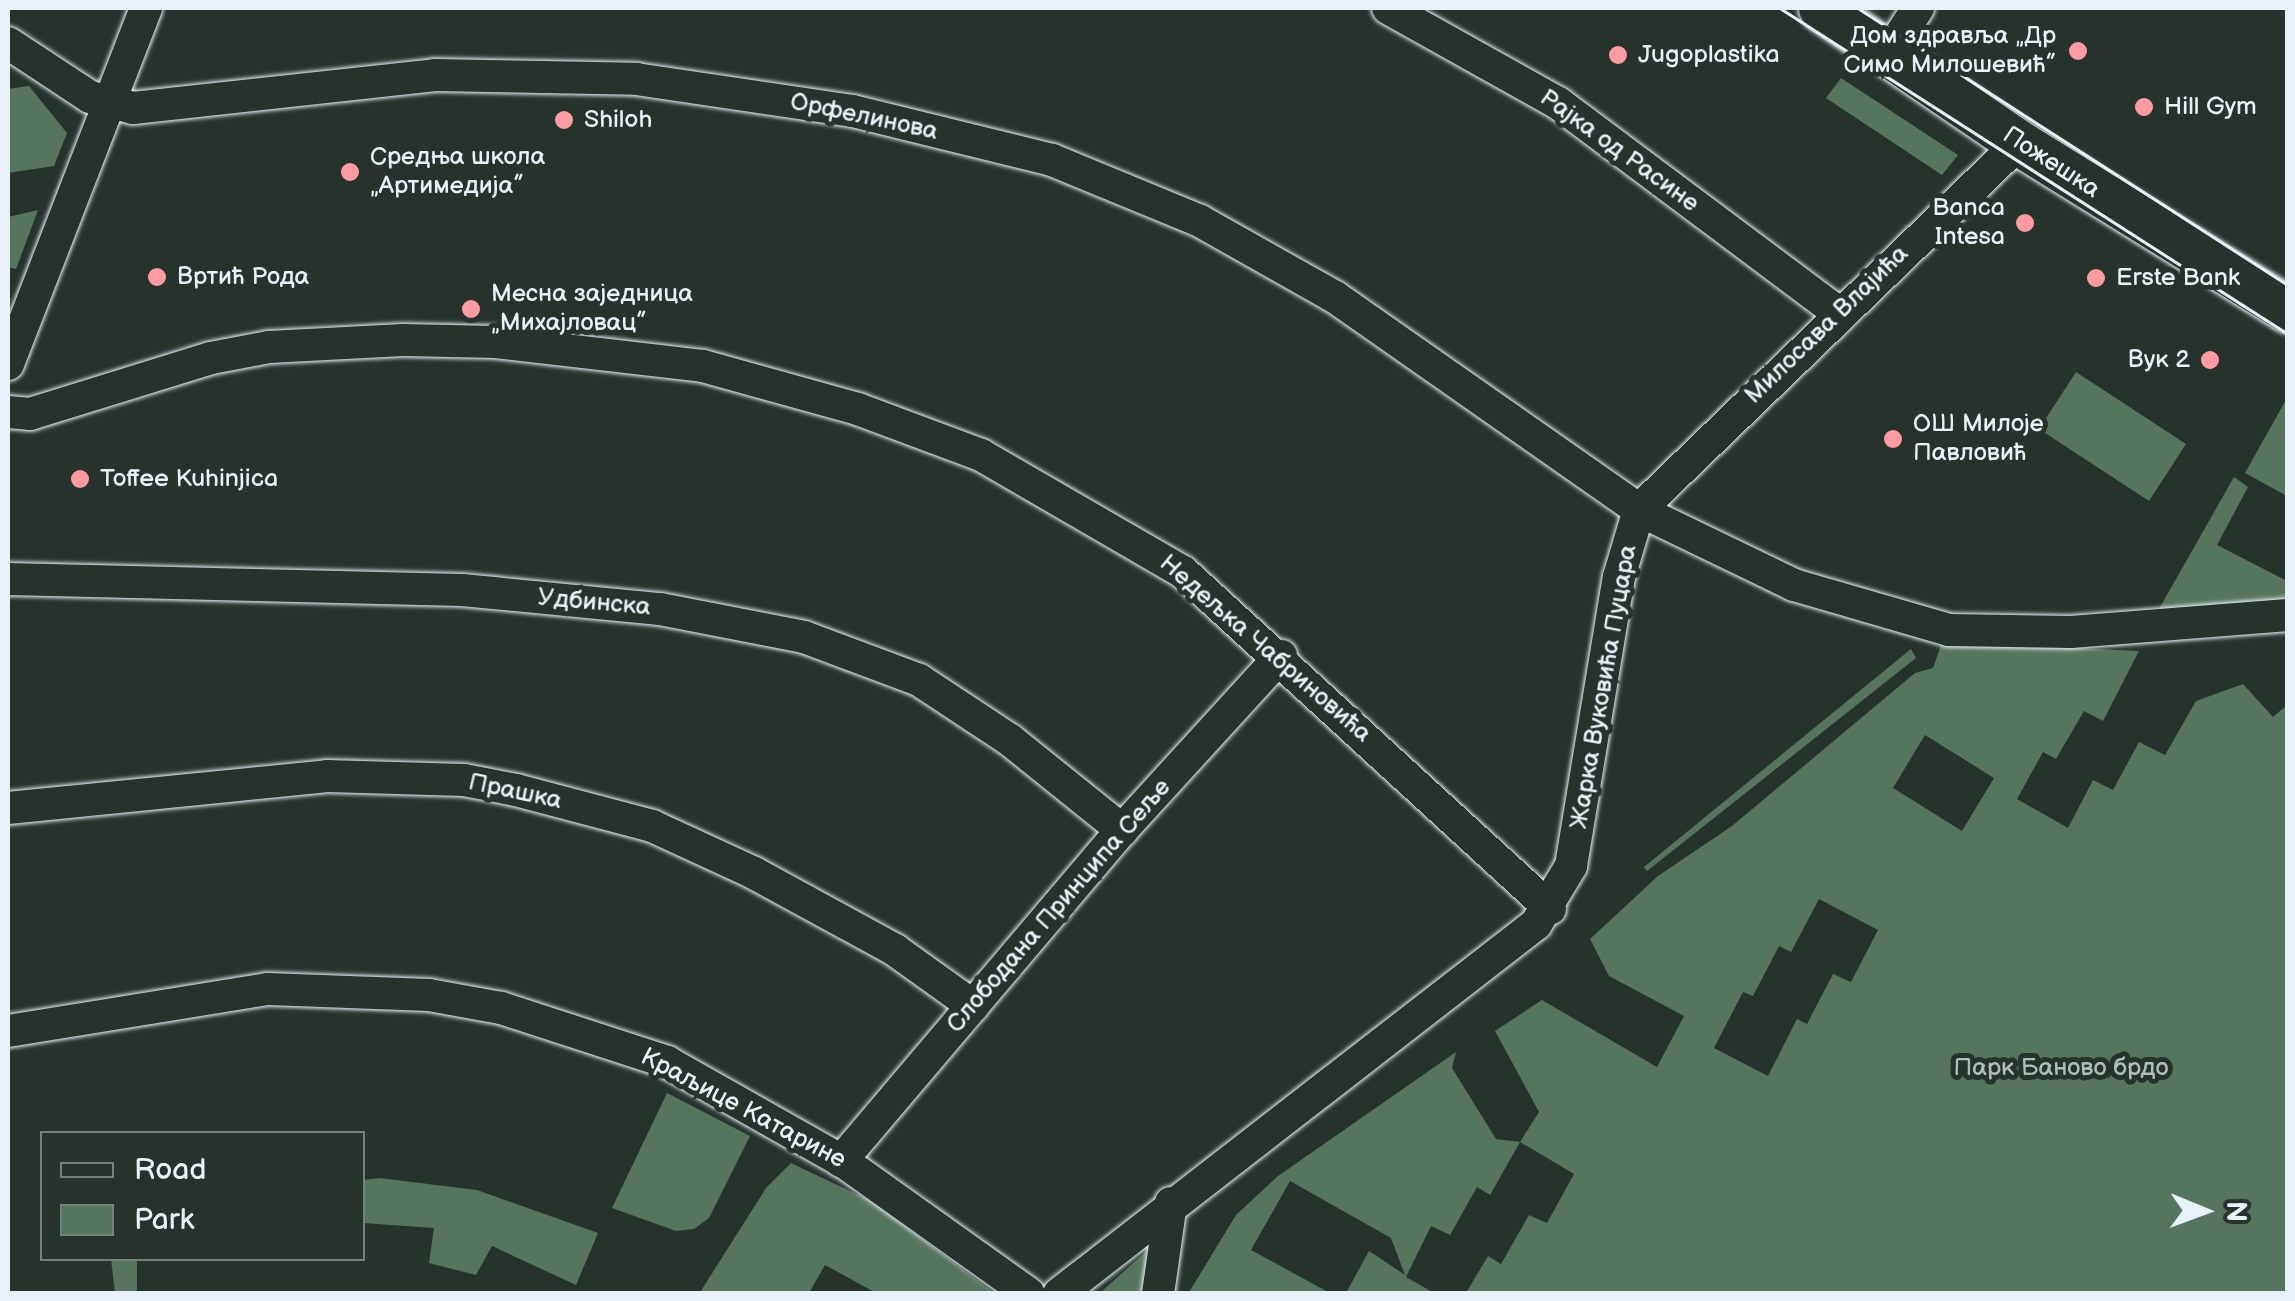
<!DOCTYPE html>
<html>
<head>
<meta charset="utf-8">
<style>
	body { margin:0 }
	#map { position:relative; width:2295px; height:1301px; overflow:hidden; background:#26332d; font-family:"Balsamiq Sans",sans-serif }
	div>[style] { position:absolute }
	[style*='--x'] { left:calc(var(--x)*1px); top:calc(var(--y)*1px); width:calc(var(--w)*1px); rotate:calc(var(--a)*1deg) }
	.green>* { inset:0; background:#55755e }
	.roads { filter:drop-shadow(0 0 2px #e8f1f8) drop-shadow(0 0 2px #e8f1f8) }
	.minor>* { height:32px; margin:-16px; padding:0 16px; transform-origin:16px; border-radius:16px; background:#26332d }
	.secondary>* { height:45px; margin:-22.5px; padding:0 22.5px; transform-origin:22.5px; border-radius:22.5px; background:#26332d }
	.tram>* { height:2.5px; margin:-1.25px; padding:0 1.25px; transform-origin:1.25px; border-radius:1.25px; background:#e8f1f8 }
	.dots>* { width:28px; height:28px; translate:-50% -50%; box-sizing:border-box; border:5px solid #26332d; border-radius:50% }
	span { translate:-50% -50%; white-space:nowrap; text-align:center; line-height:1.15; -webkit-text-stroke:10px #26332d; paint-order:stroke }
	.poi-label { font-size:25px; color:#e8f1f8 }
	.right { translate:-100% -50%; text-align:right }
	.left { translate:0 -50%; text-align:left }
	.street-label { font-size:25px; color:#e8f1f8 }
	.park-label { font-size:25px; color:#adbfba }
	.frame { position:absolute; inset:0; border:10px solid #e8f1f8; pointer-events:none }
	.legend { position:absolute; left:40px; top:1131px; width:325px; height:130px; box-sizing:border-box; background:#26332d; border:2px solid #747f7e; margin:0; padding:12px 18px; list-style:none; font-size:30px; color:#e8f1f8 }
	.legend li { display:flex; align-items:center; gap:20px; height:50px }
	.legend b { width:50px; border:2px solid #747f7e }
	.north { position:absolute; left:2155px; top:1161px; width:100px; height:100px; -webkit-text-stroke:8px #26332d; paint-order:stroke; rotate:91deg; font-size:28px; font-weight:700; line-height:40px; text-align:center; color:#e8f1f8 }
	.north::after { content:''; display:block; margin:auto; width:35px; height:45px; background:#e8f1f8; clip-path:polygon(50% 0,100% 100%,50% 72%,0 100%) }
</style>
</head>
<body>
<div id="map">
	<div class="green">
		<div style="clip-path:polygon(1841px 78px,1958px 155px,1942px 175px,1826px 98px)"></div>
		<div style="clip-path:polygon(29px 86px,67px 133px,54px 166px,8px 173px,8px 89px)"></div>
		<div style="clip-path:polygon(38px 210px,16px 269px,8px 267px,8px 217px)"></div>
		<div style="clip-path:polygon(2076px 372px,2186px 444px,2149px 501px,2039px 429px)"></div>
		<div style="clip-path:polygon(2287px 398px,2287px 496px,2245px 473px)"></div>
		<div style="clip-path:polygon(2234px 477px,2248px 487px,2217px 545px,2287px 581px,2287px 607px,2155px 616px)"></div>
		<div style="clip-path:polygon(evenodd,1942px 642px,2139px 651px,2103px 721px,2084px 711px,2056px 759px,2043px 752px,2017px 799px,2068px 828px,2093px 780px,2113px 790px,2139px 742px,2165px 755px,2196px 701px,2243px 684px,2273px 717px,2287px 705px,2287px 1293px,1466px 1293px,1488px 1256px,1501px 1264px,1529px 1215px,1547px 1223px,1574px 1174px,1520px 1142px,1490px 1195px,1477px 1187px,1450px 1235px,1431px 1226px,1406px 1277px,1434px 1293px,1346px 1293px,1369px 1251px,1405px 1275px,1391px 1238px,1290px 1181px,1251px 1250px,1330px 1293px,1188px 1294px,1236px 1215px,1278px 1176px,1456px 1052px,1452px 1068px,1496px 1139px,1520px 1142px,1539px 1112px,1495px 1031px,1542px 1000px,1657px 1067px,1684px 1016px,1609px 976px,1590px 939px,1658px 876px,1732px 826px,1915px 673px,1933px 668px,1942px 642px,1925px 735px,1994px 778px,1962px 831px,1893px 788px,1925px 735px,1942px 642px,1819px 899px,1878px 930px,1851px 982px,1833px 974px,1807px 1024px,1797px 1019px,1768px 1076px,1714px 1048px,1743px 992px,1753px 996px,1779px 946px,1791px 952px,1819px 899px)"></div>
		<div style="clip-path:polygon(1911px 649px,1916px 658px,1647px 871px,1644px 867px)"></div>
		<div style="clip-path:polygon(667px 1093px,750px 1136px,709px 1218px,694px 1229px,676px 1231px,612px 1208px)"></div>
		<div style="clip-path:polygon(791px 1163px,871px 1201px,994px 1293px,876px 1293px,825px 1265px,809px 1293px,699px 1294px,766px 1188px)"></div>
		<div style="clip-path:polygon(379px 1178px,477px 1190px,598px 1233px,576px 1285px,492px 1246px,476px 1275px,429px 1263px,434px 1228px,363px 1223px,363px 1180px)"></div>
		<div style="clip-path:polygon(1150px 1248px,1141px 1293px,1100px 1293px)"></div>
		<div style="clip-path:polygon(111px 1259px,137px 1259px,137px 1293px,115px 1293px)"></div>
	</div>
	<div class="roads">
		<div class="minor">
			<div style="--x:1388;--y:8;--w:195;--a:29.2"></div>
			<div style="--x:1558;--y:103;--w:351;--a:36.8"></div>
			<div style="--x:8;--y:43;--w:98;--a:33.4"></div>
			<div style="--x:90;--y:97;--w:44;--a:14.3"></div>
			<div style="--x:133;--y:108;--w:304;--a:-6.2"></div>
			<div style="--x:435;--y:75;--w:201;--a:1.1"></div>
			<div style="--x:636;--y:79;--w:219;--a:8.4"></div>
			<div style="--x:853;--y:111;--w:205;--a:13.8"></div>
			<div style="--x:1052;--y:160;--w:160;--a:22.4"></div>
			<div style="--x:1200;--y:221;--w:155;--a:29.4"></div>
			<div style="--x:1335;--y:297;--w:371;--a:35"></div>
			<div style="--x:1639;--y:510;--w:172;--a:25.8"></div>
			<div style="--x:1794;--y:585;--w:161;--a:16.2"></div>
			<div style="--x:1949;--y:630;--w:122;--a:0.9"></div>
			<div style="--x:2071;--y:632;--w:218;--a:-4.5"></div>
			<div style="--x:1889;--y:53;--w:54;--a:-57.2"></div>
			<div style="--x:8;--y:364;--w:382;--a:-68.8"></div>
			<div style="--x:8;--y:412;--w:22;--a:5"></div>
			<div style="--x:30;--y:414;--w:189;--a:-17.2"></div>
			<div style="--x:211;--y:358;--w:59;--a:-10.7"></div>
			<div style="--x:269;--y:347;--w:134;--a:-3"></div>
			<div style="--x:403;--y:340;--w:93;--a:1.2"></div>
			<div style="--x:496;--y:342;--w:208;--a:6.6"></div>
			<div style="--x:703;--y:366;--w:161;--a:15.5"></div>
			<div style="--x:858;--y:409;--w:131;--a:20.5"></div>
			<div style="--x:981;--y:455;--w:233;--a:30.1"></div>
			<div style="--x:1183;--y:572;--w:498;--a:42.5"></div>
			<div style="--x:8;--y:579;--w:454;--a:1.4"></div>
			<div style="--x:462;--y:590;--w:199;--a:5.5"></div>
			<div style="--x:660;--y:609;--w:147;--a:11"></div>
			<div style="--x:804;--y:637;--w:123;--a:20.5"></div>
			<div style="--x:919;--y:680;--w:109;--a:33.4"></div>
			<div style="--x:1010;--y:740;--w:144;--a:38.8"></div>
			<div style="--x:8;--y:808;--w:321;--a:-5.7"></div>
			<div style="--x:327;--y:776;--w:137;--a:1.7"></div>
			<div style="--x:464;--y:780;--w:53;--a:10.9"></div>
			<div style="--x:516;--y:790;--w:141;--a:14.8"></div>
			<div style="--x:652;--y:826;--w:112;--a:24.7"></div>
			<div style="--x:754;--y:873;--w:161;--a:28.6"></div>
			<div style="--x:895;--y:950;--w:96;--a:35.7"></div>
			<div style="--x:8;--y:1031;--w:263;--a:-9.2"></div>
			<div style="--x:268;--y:989;--w:161;--a:2.1"></div>
			<div style="--x:429;--y:995;--w:73;--a:10.2"></div>
			<div style="--x:501;--y:1008;--w:175;--a:18"></div>
			<div style="--x:667;--y:1062;--w:203;--a:29.5"></div>
			<div style="--x:844;--y:1162;--w:227;--a:35.5"></div>
			<div style="--x:841;--y:1161;--w:434;--a:-49.7"></div>
			<div style="--x:1122;--y:830;--w:236;--a:-47.6"></div>
			<div style="--x:1059;--y:1294;--w:604;--a:-37.8"></div>
			<div style="--x:1536;--y:924;--w:68;--a:-58.9"></div>
			<div style="--x:1571;--y:866;--w:293;--a:-80.6"></div>
			<div style="--x:1619;--y:577;--w:70;--a:-73.4"></div>
			<div style="--x:1639;--y:510;--w:528;--a:-44"></div>
			<div style="--x:1158;--y:1294;--w:92;--a:-81.9"></div>
		</div>
		<div class="secondary">
			<div style="--x:1821;--y:8;--w:240;--a:34.3"></div>
			<div style="--x:2019;--y:143;--w:317;--a:31.8"></div>
		</div>
	</div>
	<div class="tram">
		<div style="--x:1780;--y:8;--w:604;--a:32.69"></div>
		<div style="--x:1858;--y:8;--w:511;--a:32.79"></div>
	</div>
	<div class="dots">
		<div style="left:2078px;top:51px;background:#ff9aa2"></div>
		<div style="left:1618px;top:55px;background:#ff9aa2"></div>
		<div style="left:2144px;top:107px;background:#ff9aa2"></div>
		<div style="left:564px;top:120px;background:#ff9aa2"></div>
		<div style="left:350px;top:172px;background:#ff9aa2"></div>
		<div style="left:2025px;top:223px;background:#ff9aa2"></div>
		<div style="left:157px;top:277px;background:#ff9aa2"></div>
		<div style="left:2096px;top:278px;background:#ff9aa2"></div>
		<div style="left:471px;top:309px;background:#ff9aa2"></div>
		<div style="left:2210px;top:360px;background:#ff9aa2"></div>
		<div style="left:1893px;top:439px;background:#ff9aa2"></div>
		<div style="left:80px;top:479px;background:#ff9aa2"></div>
	</div>
	<div class="poi-label">
		<span class="right" style="left:2056px;top:51px">Дом здравља „Др<br>Симо Милошевић”</span>
		<span class="left" style="left:1638px;top:55px">Jugoplastika</span>
		<span class="left" style="left:2164px;top:107px">Hill Gym</span>
		<span class="left" style="left:584px;top:120px">Shiloh</span>
		<span class="left" style="left:370px;top:172px">Средња школа<br>„Артимедија”</span>
		<span class="right" style="left:2005px;top:223px">Banca<br>Intesa</span>
		<span class="left" style="left:177px;top:277px">Вртић Рода</span>
		<span class="left" style="left:2116px;top:278px">Erste Bank</span>
		<span class="left" style="left:491px;top:309px">Месна заједница<br>„Михајловац”</span>
		<span class="right" style="left:2190px;top:360px">Вук 2</span>
		<span class="left" style="left:1913px;top:439px">ОШ Милоје<br>Павловић</span>
		<span class="left" style="left:100px;top:479px">Toffee Kuhinjica</span>
	</div>
	<div class="street-label">
		<span style="left:864px;top:117px;rotate:12deg">Орфелинова</span>
		<span style="left:1619px;top:151px;rotate:36deg">Рајка од Расине</span>
		<span style="left:2051px;top:163px;rotate:33deg">Пожешка</span>
		<span style="left:1827px;top:325px;rotate:-44deg">Милосава Влајића</span>
		<span style="left:594px;top:603px;rotate:5deg">Удбинска</span>
		<span style="left:1265px;top:649px;rotate:41deg">Недељка Чабриновића</span>
		<span style="left:1604px;top:687px;rotate:-80deg">Жарка Вуковића Пуцара</span>
		<span style="left:515px;top:792px;rotate:12deg">Прашка</span>
		<span style="left:1059px;top:906px;rotate:-49deg">Слободана Принципа Сеље</span>
		<span style="left:743px;top:1109px;rotate:28deg">Краљице Катарине</span>
	</div>
	<div class="park-label">
		<span style="left:2061px;top:1068px">Парк Баново брдо</span>
	</div>
	<div class="frame"></div>
	<ul class="legend">
	<li><b style="height:12px;background:#26332d"></b>Road</li>
	<li><b style="height:28px;background:#55755e"></b>Park</li>
	</ul>
	<div class="north">N</div>
</div>
</body>
</html>
